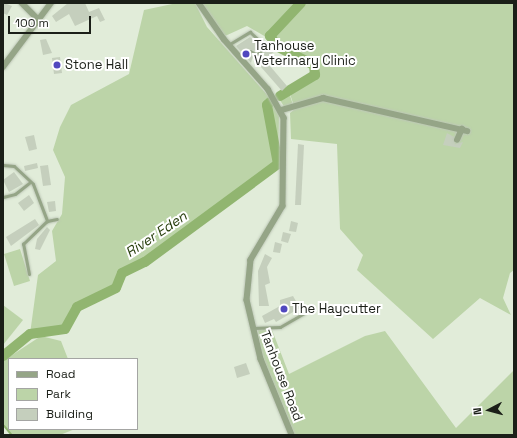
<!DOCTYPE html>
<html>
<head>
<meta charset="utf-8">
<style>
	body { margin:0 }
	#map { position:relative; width:517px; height:438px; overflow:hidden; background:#e1ecd9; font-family:"Space Grotesk",sans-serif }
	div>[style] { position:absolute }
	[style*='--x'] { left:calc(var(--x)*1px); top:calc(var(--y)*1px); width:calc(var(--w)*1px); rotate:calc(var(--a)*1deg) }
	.green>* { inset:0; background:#bcd4a8 }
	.stream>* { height:1.5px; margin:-0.75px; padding:0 0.75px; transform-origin:0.75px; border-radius:0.75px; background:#91b570 }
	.river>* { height:10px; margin:-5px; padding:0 5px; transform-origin:5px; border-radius:5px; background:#91b570 }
	.building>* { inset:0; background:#c5cfbd }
	.roads { filter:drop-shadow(0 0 1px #bdc7b6) drop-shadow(0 0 1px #bdc7b6) }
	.lane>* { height:3px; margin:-1.5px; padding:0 1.5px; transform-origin:1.5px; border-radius:1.5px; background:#95a587 }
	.street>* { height:5.5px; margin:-2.75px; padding:0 2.75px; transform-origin:2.75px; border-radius:2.75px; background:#95a587 }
	.dots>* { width:11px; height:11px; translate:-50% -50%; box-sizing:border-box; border:2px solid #fff; border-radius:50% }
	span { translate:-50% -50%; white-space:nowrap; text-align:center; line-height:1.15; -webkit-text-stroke:4px #fff; paint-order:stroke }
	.poi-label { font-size:13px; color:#1b1f18 }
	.left { translate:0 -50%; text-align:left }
	.street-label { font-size:13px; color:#1b1f18 }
	.water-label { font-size:14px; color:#273e0c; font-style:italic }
	.frame { position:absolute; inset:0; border:4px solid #1b1f18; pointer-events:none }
	.legend { position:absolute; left:8px; top:358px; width:130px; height:72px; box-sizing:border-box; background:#fff; border:1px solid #a4a5a3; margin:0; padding:5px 7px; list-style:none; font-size:12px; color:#1b1f18 }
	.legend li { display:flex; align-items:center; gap:8px; height:20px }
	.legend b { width:20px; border:1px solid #a4a5a3 }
	.north { position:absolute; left:469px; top:390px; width:40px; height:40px; -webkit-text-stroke:3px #fff; paint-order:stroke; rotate:264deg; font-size:11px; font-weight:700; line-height:16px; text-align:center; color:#1b1f18 }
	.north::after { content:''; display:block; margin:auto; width:14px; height:18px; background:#1b1f18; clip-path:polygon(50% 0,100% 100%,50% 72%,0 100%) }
	.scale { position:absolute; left:8px; top:16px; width:83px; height:18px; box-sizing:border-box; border:2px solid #1b1f18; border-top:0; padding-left:5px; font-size:12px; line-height:14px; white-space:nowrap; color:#1b1f18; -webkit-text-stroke:3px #fff; paint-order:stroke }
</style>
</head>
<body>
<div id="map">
	<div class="green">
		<div style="clip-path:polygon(177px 3px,195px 3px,207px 27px,270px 98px,279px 115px,278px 164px,145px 262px,122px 273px,116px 288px,77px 307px,65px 329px,30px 334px,38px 275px,56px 261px,52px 231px,62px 214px,65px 177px,53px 150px,60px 127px,71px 105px,129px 74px,144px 10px)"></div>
		<div style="clip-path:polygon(202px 3px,514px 3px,514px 270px,510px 273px,503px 298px,511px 315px,480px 298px,433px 339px,357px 270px,363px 255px,340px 229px,337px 144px,291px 139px,290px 113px,295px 109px,290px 94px,315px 75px,309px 62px,247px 26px,225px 36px)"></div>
		<div style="clip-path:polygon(288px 89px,293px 105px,285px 108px,276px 94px)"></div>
		<div style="clip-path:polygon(20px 249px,30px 281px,14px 286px,4px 254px)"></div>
		<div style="clip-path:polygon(3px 305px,23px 320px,3px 345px)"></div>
		<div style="clip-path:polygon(258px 330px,272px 330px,289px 374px,365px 336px,385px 331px,456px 428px,514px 370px,514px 435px,295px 435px,261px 352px)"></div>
		<div style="clip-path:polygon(41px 336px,61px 341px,68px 359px,9px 359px,9px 429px,75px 429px,60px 435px,11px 435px,3px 422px,3px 361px)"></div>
	</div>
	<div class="stream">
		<div style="--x:3;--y:424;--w:14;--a:51"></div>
	</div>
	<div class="river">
		<div style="--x:280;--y:96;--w:41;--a:-31"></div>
		<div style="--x:315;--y:75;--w:10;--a:-96"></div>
		<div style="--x:314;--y:65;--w:40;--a:-153.4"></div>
		<div style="--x:278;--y:47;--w:14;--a:-126"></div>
		<div style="--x:270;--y:36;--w:45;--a:-46.8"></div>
		<div style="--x:3;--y:356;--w:35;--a:-39"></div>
		<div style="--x:30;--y:334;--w:35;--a:-8"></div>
		<div style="--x:65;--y:329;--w:25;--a:-61"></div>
		<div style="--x:77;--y:307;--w:43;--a:-26"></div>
		<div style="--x:116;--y:288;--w:16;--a:-68"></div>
		<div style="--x:122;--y:273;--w:25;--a:-26"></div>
		<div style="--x:145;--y:262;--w:165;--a:-36.4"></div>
		<div style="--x:278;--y:164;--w:60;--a:-100.6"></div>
		<div style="--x:267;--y:105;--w:4;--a:-45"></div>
	</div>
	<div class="building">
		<div style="clip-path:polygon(4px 3px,12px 6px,7px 15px,3px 13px)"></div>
		<div style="clip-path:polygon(68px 3px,85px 3px,89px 12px,99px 8px,105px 20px,100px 22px,97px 16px,75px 26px,69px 14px,56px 22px,52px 16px)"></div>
		<div style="clip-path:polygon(250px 37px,261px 46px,256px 51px,248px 49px,253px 56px,251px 63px,236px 46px)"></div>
		<div style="clip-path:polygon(46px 39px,52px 53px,43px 55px,40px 40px)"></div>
		<div style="clip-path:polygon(271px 45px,275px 51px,266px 58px,263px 53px)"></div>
		<div style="clip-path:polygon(60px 57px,62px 73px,54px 74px,52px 58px)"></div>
		<div style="clip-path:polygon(264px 59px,287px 86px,282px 91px,261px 67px)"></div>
		<div style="clip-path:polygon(447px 133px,454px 137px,455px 144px,463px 142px,460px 148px,443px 145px)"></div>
		<div style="clip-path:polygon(34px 135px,37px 149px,29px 151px,25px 137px)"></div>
		<div style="clip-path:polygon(298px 144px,304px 145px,301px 205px,295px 205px)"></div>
		<div style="clip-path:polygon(37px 163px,38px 168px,25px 171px,24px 166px)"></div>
		<div style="clip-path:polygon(48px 165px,51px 185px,43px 186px,40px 166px)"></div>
		<div style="clip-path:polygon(14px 172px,23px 184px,9px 192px,3px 180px)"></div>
		<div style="clip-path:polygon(29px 195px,34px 203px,24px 211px,18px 203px)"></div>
		<div style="clip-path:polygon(55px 201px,56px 211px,49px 212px,47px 202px)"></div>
		<div style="clip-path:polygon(35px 219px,39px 225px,11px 246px,6px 237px)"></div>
		<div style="clip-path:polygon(291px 221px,298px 223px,296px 232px,289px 231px)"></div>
		<div style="clip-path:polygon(47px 227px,50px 230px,40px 250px,35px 249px,37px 239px)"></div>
		<div style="clip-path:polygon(283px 232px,291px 234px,288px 243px,281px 241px)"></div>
		<div style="clip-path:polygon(275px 242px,282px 244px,280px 253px,273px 252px)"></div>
		<div style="clip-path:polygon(265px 254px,272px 258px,267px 267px,270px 283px,265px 285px,269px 306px,259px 306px,258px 271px)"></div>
		<div style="clip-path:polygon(293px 296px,300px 308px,276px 322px,274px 319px,265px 323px,262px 316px,280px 306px,280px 300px)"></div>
		<div style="clip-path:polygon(246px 363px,250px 374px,237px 378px,234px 367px)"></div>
	</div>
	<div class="roads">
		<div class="lane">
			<div style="--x:228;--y:45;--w:26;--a:-31"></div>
			<div style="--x:250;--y:32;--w:21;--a:43"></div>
			<div style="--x:265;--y:46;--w:12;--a:132"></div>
			<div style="--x:257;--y:55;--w:8;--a:-150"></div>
			<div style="--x:3;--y:165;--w:11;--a:5"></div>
			<div style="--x:14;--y:166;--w:26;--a:43"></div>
			<div style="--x:33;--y:184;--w:40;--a:69"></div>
			<div style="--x:47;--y:221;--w:10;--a:-11"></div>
			<div style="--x:3;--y:197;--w:12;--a:-14"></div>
			<div style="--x:15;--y:194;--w:18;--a:-38"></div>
			<div style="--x:29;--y:274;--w:31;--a:-101"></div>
			<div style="--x:23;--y:244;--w:33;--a:-44"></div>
			<div style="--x:253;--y:328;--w:27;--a:-2"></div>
			<div style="--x:280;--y:327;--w:28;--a:-30"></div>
		</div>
		<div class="street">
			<div style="--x:22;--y:3;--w:23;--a:45"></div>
			<div style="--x:199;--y:3;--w:44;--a:55.2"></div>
			<div style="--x:224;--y:39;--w:67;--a:48.7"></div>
			<div style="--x:268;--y:89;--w:33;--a:61"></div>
			<div style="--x:284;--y:118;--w:88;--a:90.7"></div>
			<div style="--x:283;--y:206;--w:63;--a:120.7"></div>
			<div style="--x:251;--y:260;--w:40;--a:95.7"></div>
			<div style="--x:247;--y:300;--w:61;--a:76.7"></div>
			<div style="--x:261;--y:359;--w:82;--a:67.8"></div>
			<div style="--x:3;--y:67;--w:80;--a:-53.1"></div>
			<div style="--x:282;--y:110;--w:43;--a:-16.3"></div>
			<div style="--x:323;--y:98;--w:148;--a:12.9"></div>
			<div style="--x:457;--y:140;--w:12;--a:-66"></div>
		</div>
	</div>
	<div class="dots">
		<div style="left:246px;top:54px;background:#5148bf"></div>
		<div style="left:57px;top:65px;background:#5148bf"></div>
		<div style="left:284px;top:309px;background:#5148bf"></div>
	</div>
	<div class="poi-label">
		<span class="left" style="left:254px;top:54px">Tanhouse<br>Veterinary Clinic</span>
		<span class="left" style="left:65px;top:65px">Stone Hall</span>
		<span class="left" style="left:292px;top:309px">The Haycutter</span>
	</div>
	<div class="street-label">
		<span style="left:281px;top:376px;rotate:69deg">Tanhouse Road</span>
	</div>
	<div class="water-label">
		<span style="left:156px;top:234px;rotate:-34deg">River Eden</span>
	</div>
	<div class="frame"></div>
	<ul class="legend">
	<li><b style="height:5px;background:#95a587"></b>Road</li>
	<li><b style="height:11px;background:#bcd4a8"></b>Park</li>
	<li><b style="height:11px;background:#c5cfbd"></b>Building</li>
	</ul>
	<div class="north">N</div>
	<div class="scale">100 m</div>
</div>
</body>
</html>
